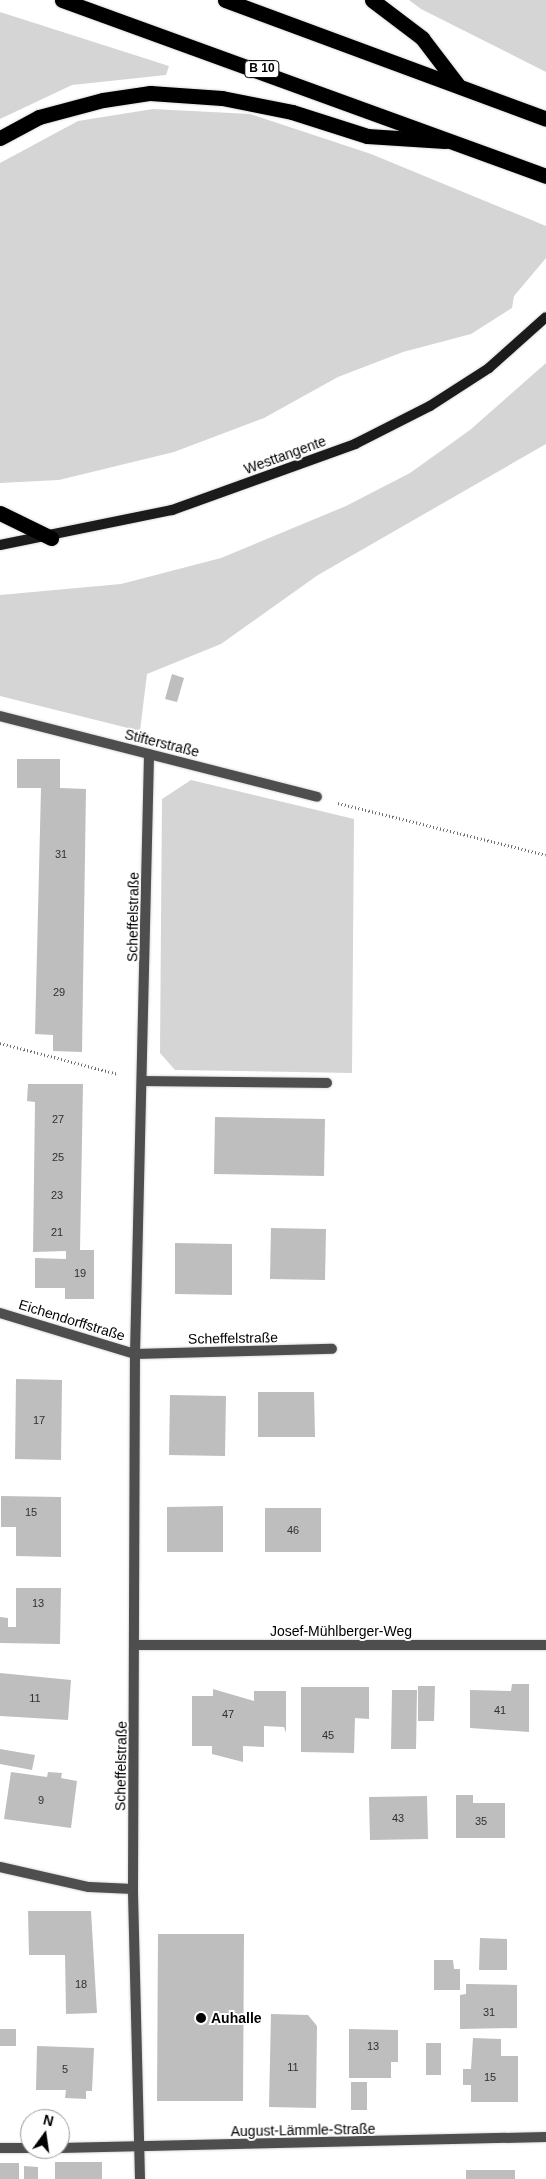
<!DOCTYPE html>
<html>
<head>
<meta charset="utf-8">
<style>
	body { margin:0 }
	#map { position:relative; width:546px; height:2179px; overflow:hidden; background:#fff; font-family:Arial,sans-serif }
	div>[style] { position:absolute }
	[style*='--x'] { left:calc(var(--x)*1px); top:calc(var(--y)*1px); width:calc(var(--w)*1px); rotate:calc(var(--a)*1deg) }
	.green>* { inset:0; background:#d5d5d5 }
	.building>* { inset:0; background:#bebebe }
	.path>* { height:3px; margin-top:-1.5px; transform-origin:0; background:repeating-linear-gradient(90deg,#707070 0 1px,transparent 0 3.5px) }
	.roads { filter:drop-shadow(0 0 1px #dbdbdb) drop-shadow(0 0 1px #dbdbdb) }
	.lane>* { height:10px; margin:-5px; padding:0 5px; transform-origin:5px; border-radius:5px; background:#4e4e4e }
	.street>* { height:10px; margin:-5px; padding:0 5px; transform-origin:5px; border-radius:5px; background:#4e4e4e }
	.secondary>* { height:10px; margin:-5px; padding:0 5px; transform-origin:5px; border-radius:5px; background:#1b1b1b }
	.highway>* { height:15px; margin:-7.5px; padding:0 7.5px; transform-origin:7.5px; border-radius:7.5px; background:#000 }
	.dots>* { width:14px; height:14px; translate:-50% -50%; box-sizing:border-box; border:2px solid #fff; border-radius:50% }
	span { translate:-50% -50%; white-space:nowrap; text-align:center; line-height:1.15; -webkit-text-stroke:4px #fff; paint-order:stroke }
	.number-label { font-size:11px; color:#303030 }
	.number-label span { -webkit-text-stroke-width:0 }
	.shield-label span { padding:1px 4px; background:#fff; border:1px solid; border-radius:4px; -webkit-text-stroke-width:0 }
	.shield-label { font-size:12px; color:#000; font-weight:700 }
	.street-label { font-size:14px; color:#000 }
	.poi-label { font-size:14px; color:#000; font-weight:700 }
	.left { translate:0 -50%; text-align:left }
	.north { position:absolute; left:20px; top:2109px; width:50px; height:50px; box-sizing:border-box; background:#fff; border:1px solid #999; border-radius:50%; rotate:14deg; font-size:14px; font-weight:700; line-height:20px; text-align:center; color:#000 }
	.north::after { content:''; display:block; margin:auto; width:18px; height:22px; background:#000; clip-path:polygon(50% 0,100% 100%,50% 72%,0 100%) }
</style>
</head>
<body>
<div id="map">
	<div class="green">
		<div style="clip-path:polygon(409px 0,546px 0,546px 72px,421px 9px)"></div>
		<div style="clip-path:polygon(0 12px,169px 66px,166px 75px,72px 85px,0 119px)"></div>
		<div style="clip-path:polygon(153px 109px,250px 114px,371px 154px,546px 226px,546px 258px,514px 296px,512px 308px,471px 334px,403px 352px,338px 377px,264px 418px,174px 452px,59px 480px,0 483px,0 163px,78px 121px)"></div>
		<div style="clip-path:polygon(546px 363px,546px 444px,318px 575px,221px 644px,147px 674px,140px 731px,0 696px,0 595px,121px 584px,221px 558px,346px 506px,410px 473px,470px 430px)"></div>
		<div style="clip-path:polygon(191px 780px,354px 819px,352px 1073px,175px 1070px,160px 1053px,162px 799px)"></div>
	</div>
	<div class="building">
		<div style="clip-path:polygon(172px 674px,184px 678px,177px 702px,165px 699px)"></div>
		<div style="clip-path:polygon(17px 759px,60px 759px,60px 788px,86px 789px,82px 1052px,53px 1051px,53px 1035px,35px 1034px,41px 788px,17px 788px)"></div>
		<div style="clip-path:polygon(28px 1084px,83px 1084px,80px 1250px,94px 1250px,94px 1299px,65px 1299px,65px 1288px,35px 1288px,35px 1258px,66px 1259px,66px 1251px,33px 1252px,35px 1102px,27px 1101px)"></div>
		<div style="clip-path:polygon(215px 1117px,325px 1119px,324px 1176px,214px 1174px)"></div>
		<div style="clip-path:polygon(271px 1228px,326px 1229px,325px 1280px,270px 1279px)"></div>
		<div style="clip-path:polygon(175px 1243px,232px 1244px,232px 1295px,175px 1294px)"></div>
		<div style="clip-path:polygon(16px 1379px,62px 1380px,61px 1460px,15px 1459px)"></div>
		<div style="clip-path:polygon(258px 1392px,314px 1392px,315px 1437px,258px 1437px)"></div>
		<div style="clip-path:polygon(170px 1395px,226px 1396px,225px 1456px,169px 1455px)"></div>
		<div style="clip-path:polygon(1px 1496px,61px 1497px,61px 1557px,16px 1556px,16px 1527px,1px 1527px)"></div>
		<div style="clip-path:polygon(223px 1506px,223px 1552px,167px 1552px,167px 1507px)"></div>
		<div style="clip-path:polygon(265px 1508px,321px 1508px,321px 1552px,265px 1552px)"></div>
		<div style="clip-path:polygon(16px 1588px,61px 1588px,60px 1644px,0 1643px,0 1617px,8px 1618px,8px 1627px,16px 1627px)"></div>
		<div style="clip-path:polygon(0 1673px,71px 1680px,68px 1720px,0 1716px)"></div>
		<div style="clip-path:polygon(512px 1684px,529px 1684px,529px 1732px,470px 1728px,470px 1690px,511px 1691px)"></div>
		<div style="clip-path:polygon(418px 1686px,435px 1686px,434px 1721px,418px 1721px)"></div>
		<div style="clip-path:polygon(301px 1687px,369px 1687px,369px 1719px,355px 1718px,354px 1753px,301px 1752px)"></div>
		<div style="clip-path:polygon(213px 1689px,254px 1701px,254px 1691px,286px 1691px,286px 1733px,284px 1727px,264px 1726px,264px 1747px,243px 1746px,243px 1762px,212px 1754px,212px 1746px,192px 1746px,192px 1696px,213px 1696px)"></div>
		<div style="clip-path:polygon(392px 1690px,417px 1690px,416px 1749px,391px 1749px)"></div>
		<div style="clip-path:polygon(0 1749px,35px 1755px,32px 1770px,0 1764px)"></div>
		<div style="clip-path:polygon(11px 1772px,47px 1777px,48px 1772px,62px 1773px,61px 1778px,77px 1781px,71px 1828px,4px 1819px)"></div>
		<div style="clip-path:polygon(456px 1795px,473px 1795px,473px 1803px,505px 1803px,505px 1838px,456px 1838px)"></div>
		<div style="clip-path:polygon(427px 1796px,428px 1839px,370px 1840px,369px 1797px)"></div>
		<div style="clip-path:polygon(28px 1911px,91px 1911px,97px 2013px,66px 2014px,65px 1955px,29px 1955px)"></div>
		<div style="clip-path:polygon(158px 1934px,244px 1934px,243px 2101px,157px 2101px)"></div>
		<div style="clip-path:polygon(480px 1938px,507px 1939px,507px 1970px,479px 1970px)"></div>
		<div style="clip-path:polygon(434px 1960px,453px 1960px,454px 1969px,460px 1969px,460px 1990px,434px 1990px)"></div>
		<div style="clip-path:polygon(466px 1984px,517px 1985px,517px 2028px,460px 2029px,460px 1995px,466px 1994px)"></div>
		<div style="clip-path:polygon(271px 2014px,308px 2015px,317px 2026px,316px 2108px,269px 2107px)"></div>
		<div style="clip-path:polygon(0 2029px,16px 2029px,16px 2046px,0 2046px)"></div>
		<div style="clip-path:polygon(349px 2029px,398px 2030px,398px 2062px,391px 2062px,391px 2078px,349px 2078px)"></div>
		<div style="clip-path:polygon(473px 2038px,501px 2039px,501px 2056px,518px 2056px,518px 2102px,471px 2102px,471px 2085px,463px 2085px,463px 2069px,471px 2069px)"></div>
		<div style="clip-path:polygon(426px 2043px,441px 2043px,441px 2075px,426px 2075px)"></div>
		<div style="clip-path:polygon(37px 2046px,94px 2048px,92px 2091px,86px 2091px,86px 2099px,65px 2098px,66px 2090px,36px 2090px)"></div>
		<div style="clip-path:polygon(351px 2082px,367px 2082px,367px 2110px,351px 2110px)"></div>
		<div style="clip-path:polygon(55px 2162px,102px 2162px,102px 2179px,55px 2179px)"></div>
		<div style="clip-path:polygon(0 2163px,19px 2163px,19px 2179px,0 2179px)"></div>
		<div style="clip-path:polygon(24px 2166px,38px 2167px,38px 2179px,24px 2179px)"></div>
		<div style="clip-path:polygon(466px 2170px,515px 2170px,515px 2179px,466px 2179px)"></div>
	</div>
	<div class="path">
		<div style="--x:338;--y:803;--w:214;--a:14"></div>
		<div style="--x:0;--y:1043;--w:122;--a:14.7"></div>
	</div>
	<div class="roads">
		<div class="lane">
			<div style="--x:136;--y:1645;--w:410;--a:0"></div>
		</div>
		<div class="street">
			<div style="--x:0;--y:716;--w:327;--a:14.3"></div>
			<div style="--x:144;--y:1081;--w:183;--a:0.6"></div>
			<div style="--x:0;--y:1313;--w:141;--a:16.9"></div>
			<div style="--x:135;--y:1354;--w:197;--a:-1.5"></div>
			<div style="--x:0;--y:1867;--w:91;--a:12.7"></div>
			<div style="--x:89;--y:1887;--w:44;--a:2.6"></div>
			<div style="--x:0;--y:2148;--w:30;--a:0"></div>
			<div style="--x:60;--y:2148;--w:486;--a:-1.3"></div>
			<div style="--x:140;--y:2179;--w:290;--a:-91.4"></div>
			<div style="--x:133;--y:1889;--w:535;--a:-89.79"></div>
			<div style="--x:135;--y:1354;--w:600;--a:-88.66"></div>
		</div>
		<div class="secondary">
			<div style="--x:0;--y:545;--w:176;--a:-11.5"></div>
			<div style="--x:172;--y:510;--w:195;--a:-19.8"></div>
			<div style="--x:355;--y:444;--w:84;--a:-26.9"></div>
			<div style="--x:430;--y:406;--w:70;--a:-32.8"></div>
			<div style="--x:489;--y:368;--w:76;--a:-41.8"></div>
		</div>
		<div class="highway">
			<div style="--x:62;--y:0;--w:515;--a:19.98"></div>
			<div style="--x:225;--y:0;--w:342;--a:20.3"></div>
			<div style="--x:372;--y:0;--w:63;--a:37.2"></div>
			<div style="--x:422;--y:38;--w:58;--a:52.7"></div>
			<div style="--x:0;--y:138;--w:44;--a:-28.3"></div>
			<div style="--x:39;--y:117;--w:66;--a:-14.9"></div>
			<div style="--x:103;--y:100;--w:48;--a:-8.5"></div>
			<div style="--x:150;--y:93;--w:72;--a:4"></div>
			<div style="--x:222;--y:98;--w:71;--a:11.3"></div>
			<div style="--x:292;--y:112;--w:79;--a:17.7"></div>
			<div style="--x:367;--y:136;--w:78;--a:3.7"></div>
			<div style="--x:0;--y:513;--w:57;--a:26.1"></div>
		</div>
	</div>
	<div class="dots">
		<div style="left:201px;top:2018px;background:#000"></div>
	</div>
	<div class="number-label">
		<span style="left:61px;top:854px">31</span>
		<span style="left:59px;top:992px">29</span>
		<span style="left:58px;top:1119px">27</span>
		<span style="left:58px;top:1157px">25</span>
		<span style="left:57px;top:1195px">23</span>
		<span style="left:57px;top:1232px">21</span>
		<span style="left:80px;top:1273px">19</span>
		<span style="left:39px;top:1420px">17</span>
		<span style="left:31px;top:1512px">15</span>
		<span style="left:293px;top:1530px">46</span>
		<span style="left:38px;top:1603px">13</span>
		<span style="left:35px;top:1698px">11</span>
		<span style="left:500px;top:1710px">41</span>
		<span style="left:228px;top:1714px">47</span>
		<span style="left:328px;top:1735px">45</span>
		<span style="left:41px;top:1800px">9</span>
		<span style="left:398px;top:1818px">43</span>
		<span style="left:481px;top:1821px">35</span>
		<span style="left:81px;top:1984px">18</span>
		<span style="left:489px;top:2012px">31</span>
		<span style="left:373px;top:2046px">13</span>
		<span style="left:293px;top:2067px">11</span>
		<span style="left:65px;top:2069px">5</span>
		<span style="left:490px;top:2077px">15</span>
	</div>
	<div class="shield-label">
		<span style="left:262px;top:69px">B 10</span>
	</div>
	<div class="street-label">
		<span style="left:285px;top:455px;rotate:-20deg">Westtangente</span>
		<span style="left:162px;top:743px;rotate:14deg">Stifterstraße</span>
		<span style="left:133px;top:917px;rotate:-89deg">Scheffelstraße</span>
		<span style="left:72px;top:1320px;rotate:17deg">Eichendorffstraße</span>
		<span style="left:233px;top:1338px;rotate:-1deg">Scheffelstraße</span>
		<span style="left:341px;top:1631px">Josef-Mühlberger-Weg</span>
		<span style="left:121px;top:1766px;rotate:-89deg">Scheffelstraße</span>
		<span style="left:303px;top:2130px;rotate:-1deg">August-Lämmle-Straße</span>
	</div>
	<div class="poi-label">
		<span class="left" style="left:211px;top:2018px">Auhalle</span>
	</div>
	<div class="north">N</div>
</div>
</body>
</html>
